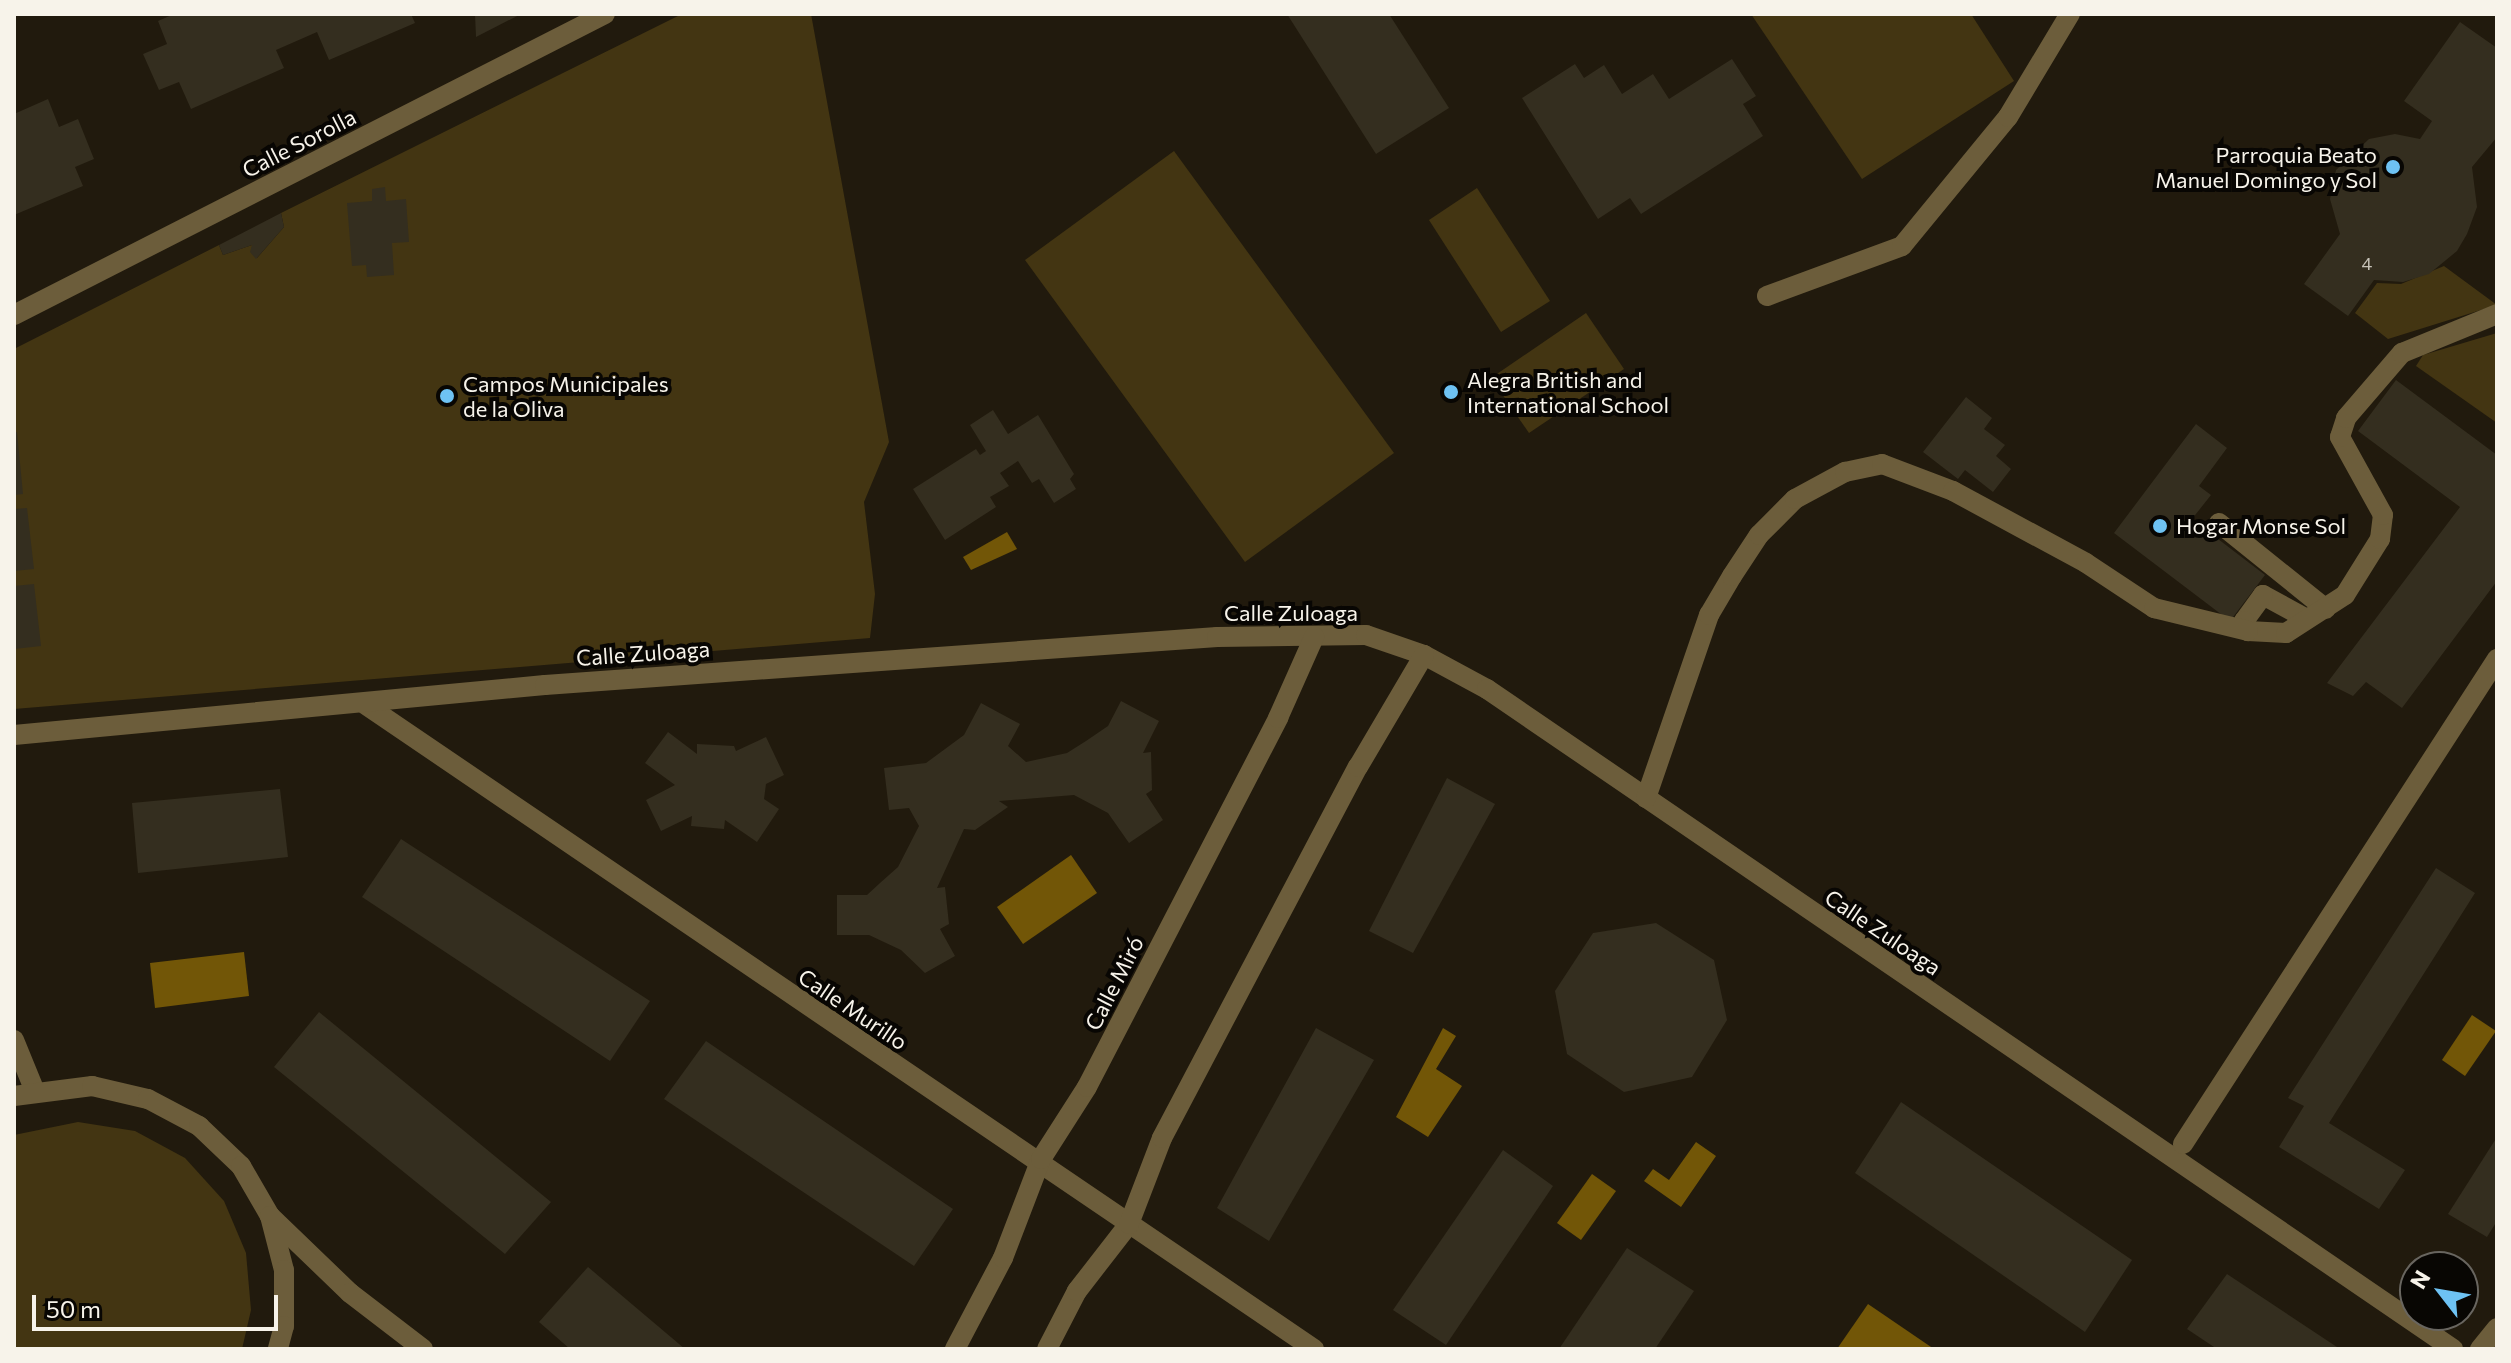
<!DOCTYPE html>
<html>
<head>
<meta charset="utf-8">
<style>
	body { margin:0 }
	#map { position:relative; width:2511px; height:1363px; overflow:hidden; background:#211a0d; font-family:Commissioner,sans-serif }
	div>[style] { position:absolute }
	[style*='--x'] { left:calc(var(--x)*1px); top:calc(var(--y)*1px); width:calc(var(--w)*1px); rotate:calc(var(--a)*1deg) }
	.green>* { inset:0; background:#433512 }
	.water>* { inset:0; background:#725607 }
	.building>* { inset:0; background:#342e1f }
	.minor>* { height:20px; margin:-10px; padding:0 10px; transform-origin:10px; border-radius:10px; background:#6c5d3b }
	.dots>* { width:22px; height:22px; translate:-50% -50%; box-sizing:border-box; border:4px solid #080603; border-radius:50% }
	span { translate:-50% -50%; white-space:nowrap; text-align:center; line-height:1.15; -webkit-text-stroke:8px #080603; paint-order:stroke }
	.number-label { font-size:18px; color:#c6c2b7 }
	.number-label span { -webkit-text-stroke-width:0 }
	.street-label { font-size:22px; color:#f7f3ea }
	.poi-label { font-size:22px; color:#f7f3ea }
	.right { translate:-100% -50%; text-align:right }
	.left { translate:0 -50%; text-align:left }
	.frame { position:absolute; inset:0; border:16px solid #f7f3ea; pointer-events:none }
	.north { position:absolute; left:2399px; top:1251px; width:80px; height:80px; box-sizing:border-box; background:#080603; border:2px solid #68655f; border-radius:50%; rotate:301deg; font-size:22px; font-weight:700; line-height:32px; text-align:center; color:#f7f3ea }
	.north::after { content:''; display:block; margin:auto; width:28px; height:36px; background:#6ec2f3; clip-path:polygon(50% 0,100% 100%,50% 72%,0 100%) }
	.scale { position:absolute; left:32px; top:1295px; width:246px; height:36px; box-sizing:border-box; border:4px solid #f7f3ea; border-top:0; padding-left:10px; font-size:24px; line-height:28px; white-space:nowrap; color:#f7f3ea; -webkit-text-stroke:6px #080603; paint-order:stroke }
</style>
</head>
<body>
<div id="map">
	<div class="green">
		<div style="clip-path:polygon(682px 14px,811px 14px,889px 442px,864px 502px,875px 594px,870px 638px,14px 709px,14px 349px,219px 245px,223px 255px,252px 245px,257px 258px,284px 227px,281px 213px)"></div>
		<div style="clip-path:polygon(1751px 14px,1971px 14px,2014px 81px,1862px 179px)"></div>
		<div style="clip-path:polygon(1174px 151px,1394px 453px,1245px 562px,1025px 260px)"></div>
		<div style="clip-path:polygon(1477px 188px,1550px 301px,1501px 332px,1429px 220px)"></div>
		<div style="clip-path:polygon(2444px 266px,2497px 305px,2388px 339px,2355px 313px,2377px 283px,2401px 284px)"></div>
		<div style="clip-path:polygon(1586px 313px,1624px 369px,1529px 433px,1491px 378px)"></div>
		<div style="clip-path:polygon(2497px 333px,2497px 423px,2416px 366px,2423px 355px)"></div>
		<div style="clip-path:polygon(78px 1122px,135px 1131px,185px 1158px,224px 1201px,246px 1253px,251px 1310px,242px 1349px,14px 1349px,14px 1135px)"></div>
	</div>
	<div class="water">
		<div style="clip-path:polygon(1007px 532px,1017px 549px,971px 570px,963px 557px)"></div>
		<div style="clip-path:polygon(1071px 855px,1097px 893px,1023px 944px,997px 907px)"></div>
		<div style="clip-path:polygon(244px 952px,249px 996px,155px 1008px,150px 963px)"></div>
		<div style="clip-path:polygon(2472px 1015px,2496px 1031px,2465px 1076px,2442px 1060px)"></div>
		<div style="clip-path:polygon(1443px 1028px,1456px 1036px,1436px 1069px,1462px 1086px,1428px 1137px,1396px 1117px)"></div>
		<div style="clip-path:polygon(1696px 1142px,1716px 1156px,1681px 1207px,1644px 1181px,1653px 1169px,1669px 1180px)"></div>
		<div style="clip-path:polygon(1592px 1174px,1616px 1191px,1581px 1240px,1557px 1223px)"></div>
		<div style="clip-path:polygon(1868px 1304px,1934px 1349px,1837px 1349px)"></div>
	</div>
	<div class="building">
		<div style="clip-path:polygon(174px 14px,411px 14px,415px 23px,329px 60px,317px 32px,276px 50px,284px 68px,191px 109px,179px 82px,159px 90px,143px 54px,167px 44px,158px 21px)"></div>
		<div style="clip-path:polygon(475px 14px,521px 14px,476px 37px)"></div>
		<div style="clip-path:polygon(1287px 14px,1389px 14px,1449px 108px,1376px 154px)"></div>
		<div style="clip-path:polygon(2460px 22px,2497px 48px,2497px 137px,2472px 167px,2477px 207px,2467px 234px,2457px 251px,2429px 274px,2403px 282px,2374px 280px,2348px 316px,2304px 284px,2340px 234px,2330px 199px,2336px 170px,2369px 139px,2395px 134px,2420px 139px,2432px 121px,2404px 101px)"></div>
		<div style="clip-path:polygon(1732px 59px,1756px 96px,1743px 104px,1763px 136px,1641px 214px,1630px 198px,1598px 219px,1522px 98px,1575px 64px,1584px 78px,1604px 65px,1622px 94px,1653px 74px,1669px 99px)"></div>
		<div style="clip-path:polygon(48px 99px,59px 127px,78px 119px,94px 159px,75px 167px,83px 186px,14px 215px,14px 114px)"></div>
		<div style="clip-path:polygon(385px 187px,386px 201px,406px 199px,409px 242px,392px 243px,394px 275px,367px 277px,366px 265px,352px 266px,347px 203px,372px 201px,372px 189px)"></div>
		<div style="clip-path:polygon(281px 213px,284px 227px,256px 259px,250px 252px,252px 245px,223px 255px,219px 245px)"></div>
		<div style="clip-path:polygon(2396px 380px,2497px 455px,2497px 581px,2402px 708px,2366px 682px,2353px 696px,2327px 683px,2460px 507px,2358px 431px)"></div>
		<div style="clip-path:polygon(1966px 397px,1992px 418px,1984px 429px,2005px 445px,1996px 456px,2011px 469px,1993px 492px,1965px 470px,1958px 479px,1923px 452px)"></div>
		<div style="clip-path:polygon(993px 410px,1008px 434px,1038px 415px,1074px 474px,1070px 479px,1076px 489px,1054px 503px,1039px 479px,1032px 483px,1018px 461px,1000px 473px,1009px 486px,990px 497px,996px 507px,945px 540px,913px 489px,976px 449px,980px 455px,986px 451px,970px 425px)"></div>
		<div style="clip-path:polygon(2196px 424px,2227px 448px,2199px 486px,2211px 495px,2192px 519px,2265px 575px,2230px 621px,2114px 533px)"></div>
		<div style="clip-path:polygon(17px 432px,23px 494px,14px 495px,14px 433px)"></div>
		<div style="clip-path:polygon(27px 508px,34px 569px,14px 571px,14px 509px)"></div>
		<div style="clip-path:polygon(34px 584px,41px 646px,14px 649px,14px 586px)"></div>
		<div style="clip-path:polygon(1121px 701px,1159px 721px,1143px 753px,1151px 752px,1152px 790px,1146px 794px,1163px 820px,1129px 843px,1108px 813px,1074px 795px,999px 801px,1008px 807px,975px 830px,964px 829px,937px 888px,945px 887px,949px 924px,940px 929px,955px 956px,925px 973px,901px 950px,869px 935px,837px 935px,837px 895px,867px 895px,880px 883px,898px 867px,919px 826px,909px 808px,889px 810px,884px 768px,926px 763px,964px 735px,981px 703px,1020px 724px,1008px 746px,1026px 762px,1067px 753px,1086px 741px,1108px 726px)"></div>
		<div style="clip-path:polygon(668px 732px,697px 754px,697px 744px,734px 746px,736px 751px,766px 737px,784px 775px,766px 784px,764px 799px,779px 809px,757px 842px,725px 820px,724px 829px,691px 826px,692px 816px,661px 831px,646px 800px,675px 785px,645px 763px)"></div>
		<div style="clip-path:polygon(1447px 778px,1495px 804px,1413px 953px,1369px 931px)"></div>
		<div style="clip-path:polygon(280px 789px,288px 857px,138px 873px,132px 803px)"></div>
		<div style="clip-path:polygon(401px 839px,650px 1001px,610px 1061px,362px 897px)"></div>
		<div style="clip-path:polygon(2436px 868px,2475px 893px,2329px 1123px,2405px 1170px,2379px 1209px,2279px 1147px,2304px 1106px,2288px 1098px)"></div>
		<div style="clip-path:polygon(1656px 923px,1714px 960px,1727px 1020px,1692px 1077px,1624px 1092px,1567px 1054px,1555px 991px,1593px 933px)"></div>
		<div style="clip-path:polygon(319px 1012px,551px 1202px,505px 1254px,274px 1067px)"></div>
		<div style="clip-path:polygon(1316px 1028px,1374px 1060px,1269px 1241px,1217px 1208px)"></div>
		<div style="clip-path:polygon(706px 1041px,953px 1209px,914px 1266px,664px 1099px)"></div>
		<div style="clip-path:polygon(1901px 1102px,2132px 1260px,2085px 1332px,1855px 1173px)"></div>
		<div style="clip-path:polygon(2497px 1137px,2497px 1221px,2487px 1237px,2448px 1214px)"></div>
		<div style="clip-path:polygon(1503px 1150px,1553px 1186px,1446px 1345px,1393px 1310px)"></div>
		<div style="clip-path:polygon(1627px 1248px,1694px 1291px,1655px 1349px,1559px 1349px)"></div>
		<div style="clip-path:polygon(588px 1267px,685px 1349px,570px 1349px,539px 1322px)"></div>
		<div style="clip-path:polygon(2227px 1274px,2340px 1349px,2217px 1349px,2187px 1329px)"></div>
	</div>
	<div class="minor">
		<div style="--x:1767;--y:296;--w:144;--a:-20.3"></div>
		<div style="--x:1902;--y:246;--w:167;--a:-50.6"></div>
		<div style="--x:2008;--y:117;--w:120;--a:-59"></div>
		<div style="--x:14;--y:315;--w:663;--a:-26.99"></div>
		<div style="--x:2219;--y:523;--w:137;--a:38.8"></div>
		<div style="--x:2305;--y:618;--w:48;--a:-151.3"></div>
		<div style="--x:2263;--y:595;--w:32;--a:126"></div>
		<div style="--x:2244;--y:621;--w:11;--a:68"></div>
		<div style="--x:2248;--y:631;--w:38;--a:3"></div>
		<div style="--x:2286;--y:633;--w:70;--a:-32.8"></div>
		<div style="--x:2345;--y:595;--w:66;--a:-58"></div>
		<div style="--x:2380;--y:539;--w:24;--a:-83"></div>
		<div style="--x:2383;--y:515;--w:89;--a:-118.9"></div>
		<div style="--x:2340;--y:437;--w:20;--a:-72"></div>
		<div style="--x:2346;--y:418;--w:86;--a:-49.3"></div>
		<div style="--x:2402;--y:353;--w:103;--a:-22.3"></div>
		<div style="--x:366;--y:705;--w:1146;--a:34.19"></div>
		<div style="--x:14;--y:735;--w:533;--a:-5.38"></div>
		<div style="--x:545;--y:685;--w:674;--a:-4.09"></div>
		<div style="--x:1217;--y:637;--w:149;--a:-0.8"></div>
		<div style="--x:1366;--y:635;--w:61;--a:19"></div>
		<div style="--x:1424;--y:655;--w:72;--a:28.4"></div>
		<div style="--x:1487;--y:689;--w:1170;--a:34.34"></div>
		<div style="--x:1646;--y:798;--w:194;--a:-71"></div>
		<div style="--x:1709;--y:615;--w:45;--a:-59.5"></div>
		<div style="--x:1732;--y:576;--w:49;--a:-56.6"></div>
		<div style="--x:1759;--y:535;--w:51;--a:-45"></div>
		<div style="--x:1795;--y:499;--w:57;--a:-28.4"></div>
		<div style="--x:1845;--y:472;--w:38;--a:-12"></div>
		<div style="--x:1882;--y:464;--w:76;--a:20.8"></div>
		<div style="--x:1953;--y:491;--w:151;--a:28.4"></div>
		<div style="--x:2086;--y:563;--w:82;--a:33.5"></div>
		<div style="--x:2154;--y:608;--w:97;--a:13.7"></div>
		<div style="--x:14;--y:1040;--w:53;--a:67.8"></div>
		<div style="--x:14;--y:1096;--w:79;--a:-7.3"></div>
		<div style="--x:92;--y:1086;--w:57;--a:13.1"></div>
		<div style="--x:148;--y:1099;--w:58;--a:27.9"></div>
		<div style="--x:199;--y:1126;--w:58;--a:43.6"></div>
		<div style="--x:241;--y:1166;--w:58;--a:59.9"></div>
		<div style="--x:270;--y:1216;--w:56;--a:75.5"></div>
		<div style="--x:284;--y:1270;--w:56;--a:90"></div>
		<div style="--x:284;--y:1326;--w:24;--a:105"></div>
		<div style="--x:2183;--y:1144;--w:578;--a:-57.08"></div>
		<div style="--x:270;--y:1216;--w:111;--a:43.9"></div>
		<div style="--x:350;--y:1293;--w:92;--a:37.5"></div>
		<div style="--x:955;--y:1349;--w:103;--a:-62.2"></div>
		<div style="--x:1003;--y:1258;--w:106;--a:-69"></div>
		<div style="--x:1041;--y:1159;--w:85;--a:-57.4"></div>
		<div style="--x:1087;--y:1087;--w:416;--a:-62.6"></div>
		<div style="--x:1278;--y:718;--w:89;--a:-66"></div>
		<div style="--x:1047;--y:1349;--w:65;--a:-62.7"></div>
		<div style="--x:1077;--y:1291;--w:85;--a:-52.2"></div>
		<div style="--x:1129;--y:1224;--w:92;--a:-69"></div>
		<div style="--x:1162;--y:1138;--w:420;--a:-62.2"></div>
		<div style="--x:1358;--y:767;--w:130;--a:-59.5"></div>
		<div style="--x:2480;--y:1349;--w:27;--a:-51"></div>
	</div>
	<div class="dots">
		<div style="left:2393px;top:167px;background:#6ec2f3"></div>
		<div style="left:1451px;top:392px;background:#6ec2f3"></div>
		<div style="left:447px;top:396px;background:#6ec2f3"></div>
		<div style="left:2160px;top:526px;background:#6ec2f3"></div>
	</div>
	<div class="number-label">
		<span style="left:2367px;top:263px">4</span>
	</div>
	<div class="street-label">
		<span style="left:299px;top:143px;rotate:-27deg">Calle Sorolla</span>
		<span style="left:1291px;top:613px">Calle Zuloaga</span>
		<span style="left:643px;top:653px;rotate:-4deg">Calle Zuloaga</span>
		<span style="left:1883px;top:932px;rotate:34deg">Calle Zuloaga</span>
		<span style="left:1114px;top:983px;rotate:-63deg">Calle Miró</span>
		<span style="left:853px;top:1009px;rotate:34deg">Calle Murillo</span>
	</div>
	<div class="poi-label">
		<span class="right" style="left:2377px;top:167px">Parroquia Beato<br>Manuel Domingo y Sol</span>
		<span class="left" style="left:1467px;top:392px">Alegra British and<br>International School</span>
		<span class="left" style="left:463px;top:396px">Campos Municipales<br>de la Oliva</span>
		<span class="left" style="left:2176px;top:526px">Hogar Monse Sol</span>
	</div>
	<div class="frame"></div>
	<div class="north">N</div>
	<div class="scale">50 m</div>
</div>
</body>
</html>
